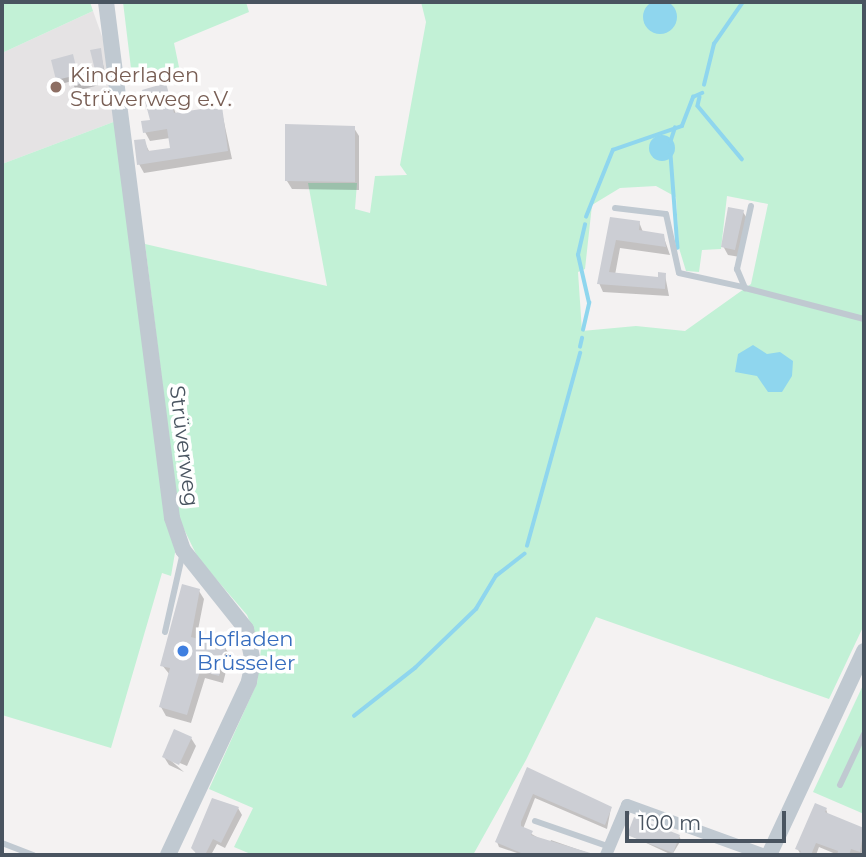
<!DOCTYPE html>
<html>
<head>
<meta charset="utf-8">
<style>
	body { margin:0 }
	#map { position:relative; width:866px; height:857px; overflow:hidden; background:#f4f2f2; font-family:Montserrat,sans-serif }
	div>[style] { position:absolute }
	[style*='--x'] { left:calc(var(--x)*1px); top:calc(var(--y)*1px); width:calc(var(--w)*1px); rotate:calc(var(--a)*1deg) }
	.education>* { inset:0; background:#e5e3e4 }
	.green>* { inset:0; background:#c2f1d6 }
	.water>* { inset:0; background:#8fd6ee }
	.round { border-radius:50% }
	.shadow>* { inset:0; background:#0003 }
	.stream>* { height:3.5px; margin:-1.75px; padding:0 1.75px; transform-origin:1.75px; border-radius:1.75px; background:#8fd6ee }
	.building>* { inset:0; background:#ccced4 }
	.service>* { height:6px; margin:-3px; padding:0 3px; transform-origin:3px; border-radius:3px; background:#c0c9d1 }
	.minor>* { height:12px; margin:-6px; padding:0 6px; transform-origin:6px; border-radius:6px; background:#c0c9d1 }
	.tertiary>* { height:16px; margin:-8px; padding:0 8px; transform-origin:8px; border-radius:8px; background:#c0c9d1 }
	.dots>* { width:19px; height:19px; translate:-50% -50%; box-sizing:border-box; border:4px solid #fff; border-radius:50% }
	span { translate:-50% -50%; white-space:nowrap; text-align:center; line-height:1.15; -webkit-text-stroke:7px #fff; paint-order:stroke }
	.education-label { font-size:21px; color:#785e54 }
	.left { translate:0 -50%; text-align:left }
	.street-label { font-size:21px; color:#495460 }
	.shop-label { font-size:21px; color:#366cbe }
	.frame { position:absolute; inset:0; border:4px solid #495460; pointer-events:none }
	.scale { position:absolute; left:625px; top:811px; width:161px; height:32px; box-sizing:border-box; border:4px solid #495460; border-top:0; padding-left:9px; font-size:21px; line-height:24px; white-space:nowrap; color:#495460; -webkit-text-stroke:5px #fff; paint-order:stroke }
</style>
</head>
<body>
<div id="map">
	<div class="education">
		<div style="clip-path:polygon(93px 11px,104px 42px,116px 121px,2px 164px,2px 53px)"></div>
	</div>
	<div class="green">
		<div style="clip-path:polygon(2px 2px,90px 2px,93px 11px,2px 53px)"></div>
		<div style="clip-path:polygon(123px 2px,246px 2px,249px 12px,174px 43px,180px 72px,133px 85px)"></div>
		<div style="clip-path:polygon(evenodd,421px 2px,864px 2px,864px 625px,829px 699px,596px 617px,526px 760px,473px 855px,253px 855px,234px 847px,253px 808px,209px 789px,257px 683px,261px 649px,247px 615px,198px 558px,179px 519px,145px 244px,327px 286px,308px 183px,357px 183px,355px 209px,370px 213px,375px 176px,407px 175px,400px 165px,426px 22px,421px 2px,656px 186px,676px 197px,679px 248px,686px 271px,699px 272px,702px 250px,721px 249px,727px 196px,768px 204px,751px 284px,685px 331px,636px 326px,582px 331px,578px 272px,585px 269px,592px 205px,620px 188px,656px 186px)"></div>
		<div style="clip-path:polygon(116px 121px,176px 547px,171px 576px,162px 573px,111px 748px,2px 715px,2px 164px)"></div>
		<div style="clip-path:polygon(864px 683px,864px 814px,813px 792px)"></div>
	</div>
	<div class="water">
		<div class="round" style="left:643px;top:0;width:34px;height:34px"></div>
		<div class="round" style="left:649px;top:135px;width:26px;height:26px"></div>
		<div style="clip-path:polygon(753px 345px,767px 354px,780px 352px,793px 361px,792px 376px,782px 392px,768px 392px,757px 376px,735px 372px,738px 354px)"></div>
	</div>
	<div class="shadow">
		<div style="clip-path:polygon(100px 50px,107px 83px,76px 91px,72px 81px,61px 84px,58px 79px,72px 56px,78px 76px,97px 72px)"></div>
		<div style="clip-path:polygon(165px 85px,176px 114px,221px 108px,232px 159px,144px 173px,139px 164px,144px 141px,150px 153px,172px 149px,170px 138px,150px 141px,145px 132px)"></div>
		<div style="clip-path:polygon(354px 128px,359px 136px,359px 190px,292px 189px,287px 181px)"></div>
		<div style="clip-path:polygon(743px 212px,748px 220px,740px 257px,728px 255px,723px 246px)"></div>
		<div style="clip-path:polygon(612px 219px,639px 222px,643px 232px,663px 235px,670px 255px,620px 248px,615px 275px,659px 278px,665px 275px,669px 296px,603px 292px,599px 283px)"></div>
		<div style="clip-path:polygon(199px 591px,204px 599px,196px 640px,225px 647px,230px 656px,223px 683px,205px 678px,191px 723px,166px 716px,161px 707px,170px 675px,162px 665px)"></div>
		<div style="clip-path:polygon(191px 738px,196px 746px,187px 766px,168px 758px,184px 772px,169px 765px,164px 757px)"></div>
		<div style="clip-path:polygon(527px 769px,611px 808px,607px 829px,535px 798px,523px 829px,549px 844px,551px 840px,594px 855px,523px 855px,499px 847px,497px 842px)"></div>
		<div style="clip-path:polygon(238px 808px,242px 815px,225px 848px,217px 844px,211px 855px,197px 855px,193px 848px)"></div>
		<div style="clip-path:polygon(826px 809px,828px 815px,864px 830px,863px 855px,838px 855px,819px 847px,816px 855px,801px 855px,797px 848px)"></div>
		<div style="clip-path:polygon(629px 835px,679px 836px,681px 840px,672px 855px)"></div>
	</div>
	<div class="stream">
		<div style="--x:704;--y:85;--w:42;--a:-76.3"></div>
		<div style="--x:714;--y:44;--w:51;--a:-55.4"></div>
		<div style="--x:700;--y:97;--w:9;--a:103"></div>
		<div style="--x:698;--y:106;--w:69;--a:50.3"></div>
		<div style="--x:670;--y:143;--w:16;--a:-72"></div>
		<div style="--x:671;--y:155;--w:93;--a:85.7"></div>
		<div style="--x:586;--y:217;--w:72;--a:-68.1"></div>
		<div style="--x:613;--y:150;--w:73;--a:-19.2"></div>
		<div style="--x:682;--y:126;--w:31;--a:-69"></div>
		<div style="--x:693;--y:97;--w:10;--a:-24"></div>
		<div style="--x:583;--y:330;--w:28;--a:-77"></div>
		<div style="--x:589;--y:303;--w:49;--a:-102.9"></div>
		<div style="--x:578;--y:255;--w:31;--a:-77"></div>
		<div style="--x:580;--y:347;--w:9;--a:-77"></div>
		<div style="--x:527;--y:546;--w:200;--a:-74.6"></div>
		<div style="--x:354;--y:716;--w:78;--a:-38.2"></div>
		<div style="--x:415;--y:668;--w:85;--a:-44"></div>
		<div style="--x:476;--y:609;--w:39;--a:-59"></div>
		<div style="--x:496;--y:576;--w:36;--a:-38"></div>
	</div>
	<div class="building">
		<div style="clip-path:polygon(101px 48px,105px 78px,71px 86px,69px 77px,56px 80px,51px 60px,73px 54px,78px 75px,95px 70px,90px 50px)"></div>
		<div style="clip-path:polygon(166px 83px,174px 113px,222px 106px,228px 151px,137px 165px,134px 140px,145px 139px,148px 151px,170px 148px,167px 129px,143px 133px,141px 121px,150px 120px,142px 90px)"></div>
		<div style="clip-path:polygon(285px 124px,355px 126px,355px 182px,285px 181px)"></div>
		<div style="clip-path:polygon(728px 207px,744px 210px,735px 250px,721px 247px)"></div>
		<div style="clip-path:polygon(610px 217px,640px 221px,639px 230px,664px 234px,666px 247px,616px 240px,609px 272px,658px 277px,658px 272px,666px 273px,665px 289px,597px 284px)"></div>
		<div style="clip-path:polygon(182px 584px,200px 589px,191px 637px,226px 646px,219px 676px,200px 671px,187px 715px,159px 707px,170px 668px,160px 666px)"></div>
		<div style="clip-path:polygon(174px 729px,192px 737px,179px 765px,162px 757px)"></div>
		<div style="clip-path:polygon(527px 767px,612px 807px,605px 825px,533px 794px,521px 822px,521px 826px,533px 831px,531px 835px,597px 855px,526px 855px,495px 842px)"></div>
		<div style="clip-path:polygon(212px 798px,239px 807px,221px 843px,213px 839px,205px 855px,198px 855px,191px 848px)"></div>
		<div style="clip-path:polygon(815px 803px,827px 808px,825px 812px,864px 828px,860px 852px,851px 849px,849px 855px,837px 855px,838px 851px,816px 843px,811px 855px,799px 855px,801px 851px,795px 849px)"></div>
		<div style="clip-path:polygon(634px 817px,680px 835px,673px 853px,627px 835px)"></div>
	</div>
	<div class="service">
		<div style="--x:751;--y:206;--w:65;--a:102.5"></div>
		<div style="--x:737;--y:269;--w:21;--a:67"></div>
		<div style="--x:745;--y:288;--w:123;--a:14.6"></div>
		<div style="--x:615;--y:208;--w:51;--a:6.7"></div>
		<div style="--x:666;--y:214;--w:60;--a:77.6"></div>
		<div style="--x:679;--y:273;--w:66;--a:12.3"></div>
		<div style="--x:165;--y:632;--w:82;--a:-77.3"></div>
		<div style="--x:840;--y:785;--w:56;--a:-64.8"></div>
		<div style="--x:535;--y:821;--w:79;--a:19.1"></div>
		<div style="--x:2;--y:843;--w:34;--a:21"></div>
	</div>
	<div class="minor">
		<div style="--x:606;--y:855;--w:54;--a:-67.2"></div>
		<div style="--x:627;--y:805;--w:147;--a:19.9"></div>
	</div>
	<div class="tertiary">
		<div style="--x:106;--y:2;--w:520;--a:82.71"></div>
		<div style="--x:172;--y:518;--w:34;--a:71"></div>
		<div style="--x:183;--y:550;--w:101;--a:51.4"></div>
		<div style="--x:246;--y:629;--w:33;--a:78"></div>
		<div style="--x:253;--y:661;--w:21;--a:101"></div>
		<div style="--x:249;--y:682;--w:191;--a:115.1"></div>
		<div style="--x:769;--y:855;--w:225;--a:-65"></div>
	</div>
	<div class="dots">
		<div style="left:56px;top:87px;background:#8d6e63"></div>
		<div style="left:183px;top:651px;background:#3f7fe0"></div>
	</div>
	<div class="education-label">
		<span class="left" style="left:70px;top:87px">Kinderladen<br>Strüverweg e.V.</span>
	</div>
	<div class="street-label">
		<span style="left:184px;top:446px;rotate:83deg">Strüverweg</span>
	</div>
	<div class="shop-label">
		<span class="left" style="left:197px;top:651px">Hofladen<br>Brüsseler</span>
	</div>
	<div class="frame"></div>
	<div class="scale">100 m</div>
</div>
</body>
</html>
